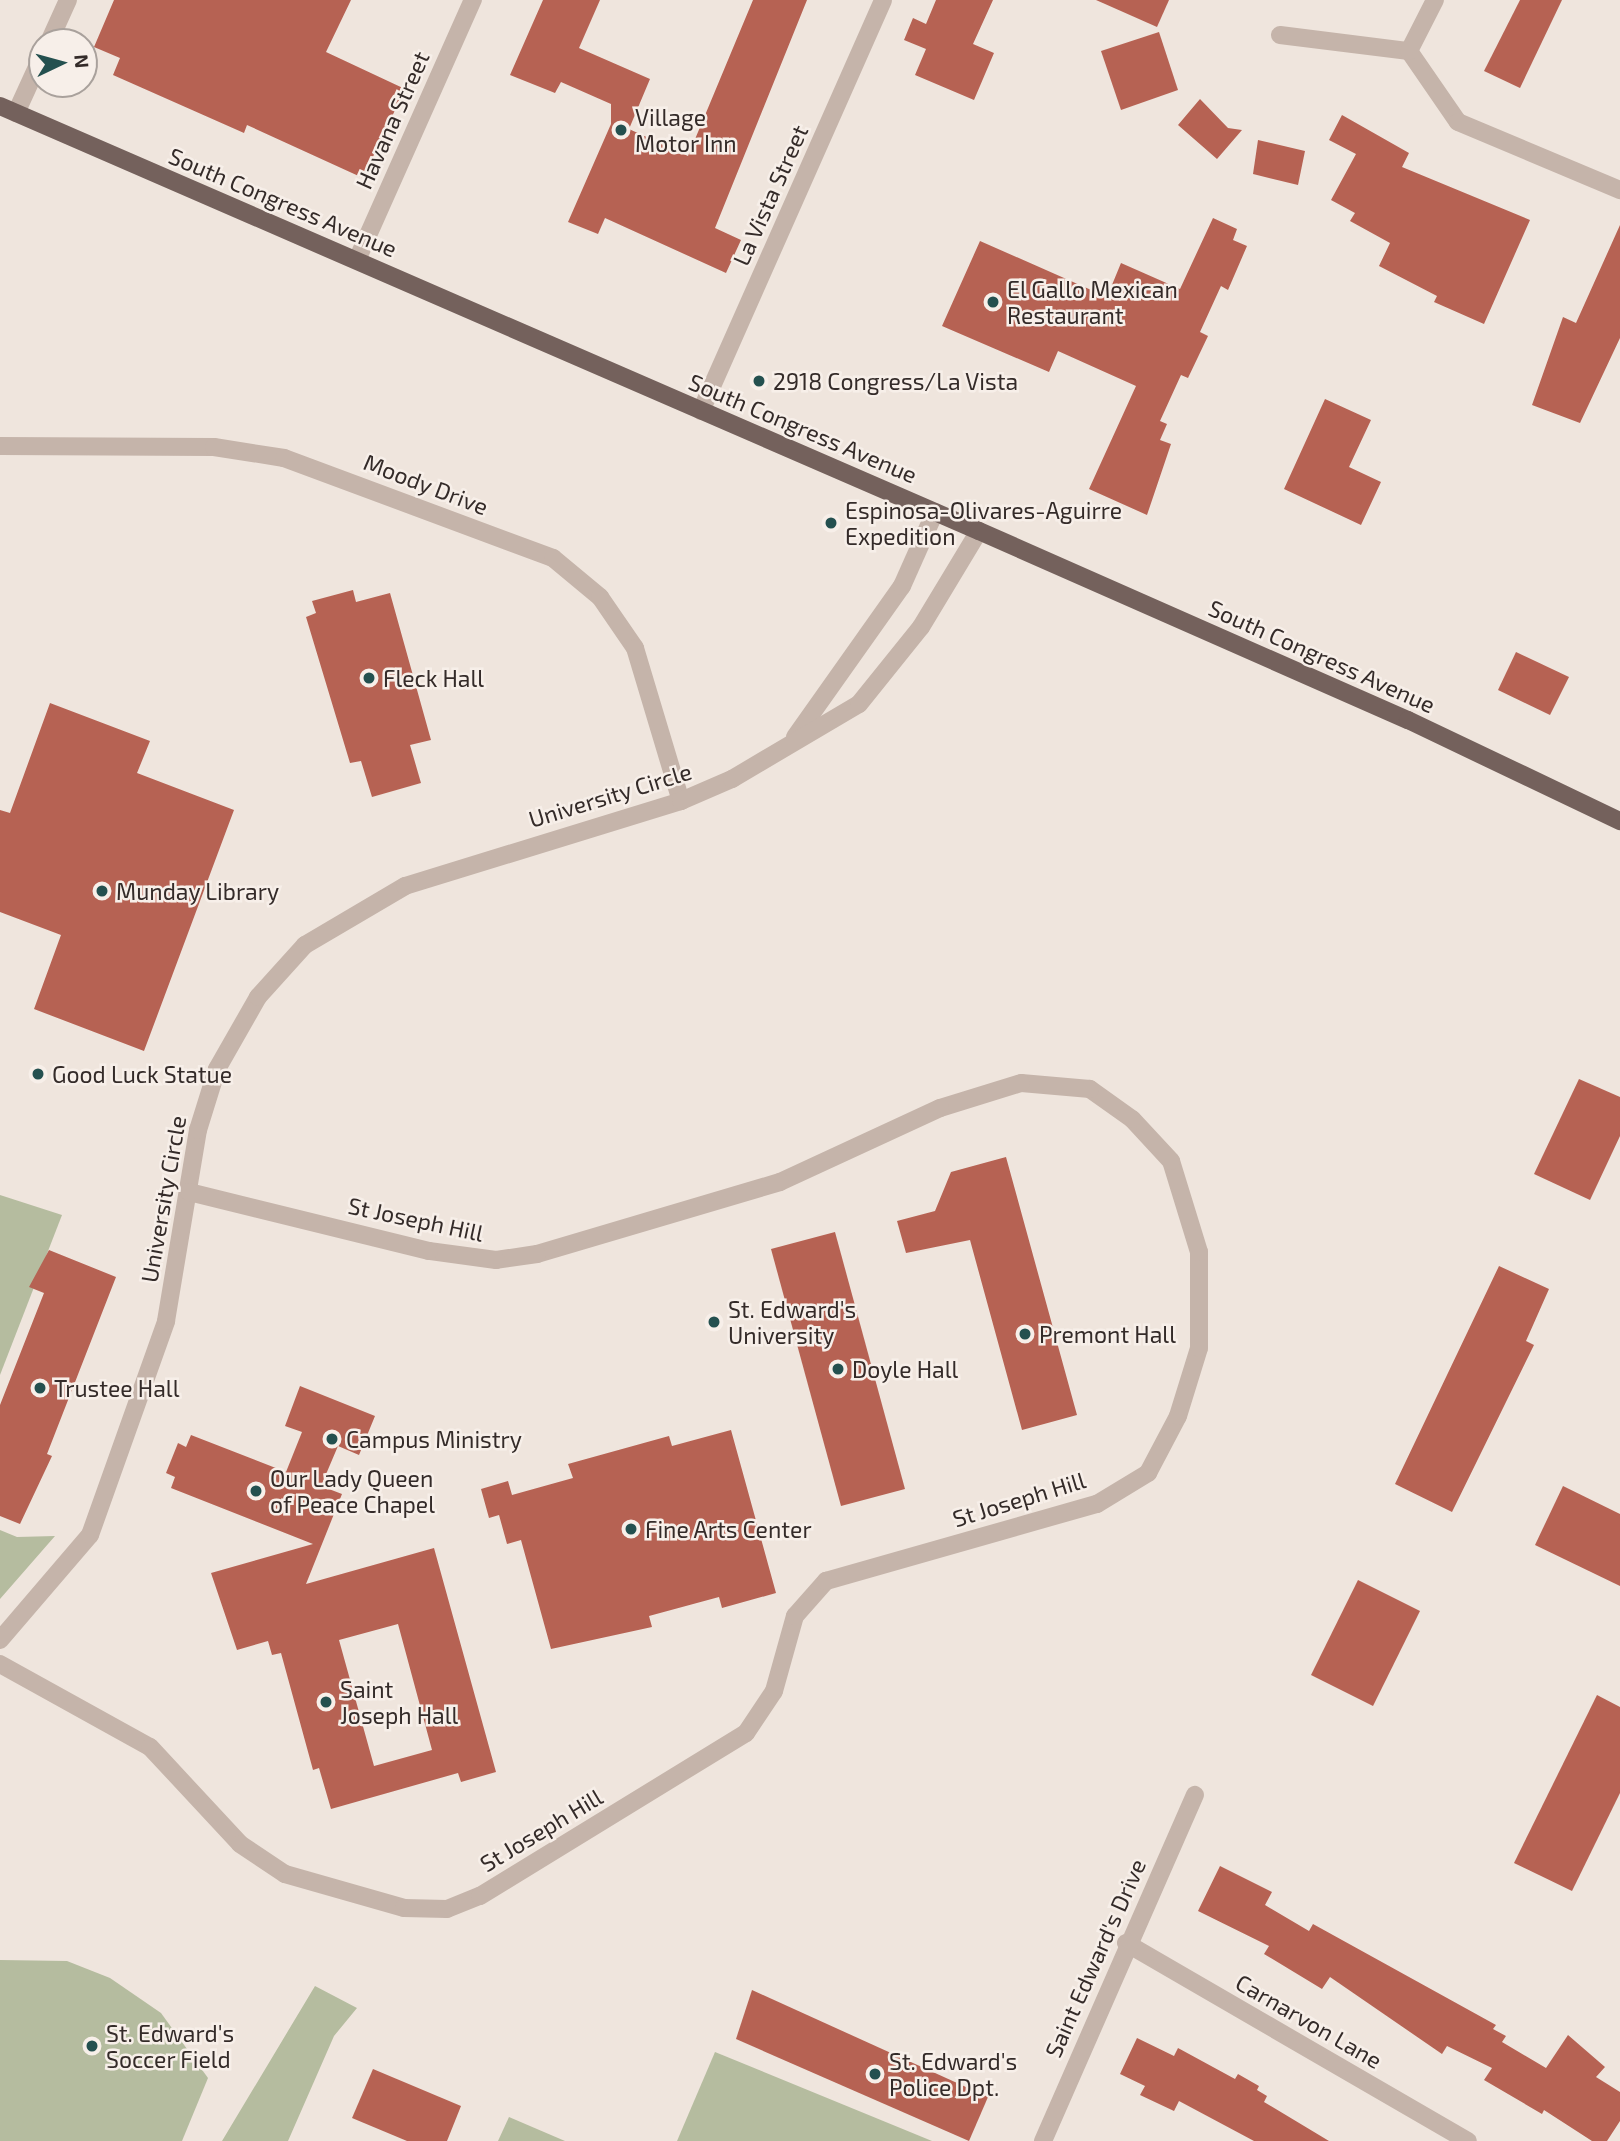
<!DOCTYPE html>
<html>
<head>
<meta charset="utf-8">
<style>
	body { margin:0 }
	#map { position:relative; width:1620px; height:2141px; overflow:hidden; background:#efe5dd; font-family:"Exo 2",sans-serif }
	div>[style] { position:absolute }
	[style*='--x'] { left:calc(var(--x)*1px); top:calc(var(--y)*1px); width:calc(var(--w)*1px); rotate:calc(var(--a)*1deg) }
	.green>* { inset:0; background:#b5bc9f }
	.building>* { inset:0; background:#b66253 }
	.street>* { height:18px; margin:-9px; padding:0 9px; transform-origin:9px; border-radius:9px; background:#c5b4aa }
	.primary>* { height:18px; margin:-9px; padding:0 9px; transform-origin:9px; border-radius:9px; background:#74615c }
	.dots>* { width:19px; height:19px; translate:-50% -50%; box-sizing:border-box; border:4px solid #f7efe9; border-radius:50% }
	span { translate:-50% -50%; white-space:nowrap; text-align:center; line-height:1.15; -webkit-text-stroke:5px #f7efe9; paint-order:stroke }
	.poi-label { font-size:23px; color:#342b29 }
	.left { translate:0 -50%; text-align:left }
	.street-label { font-size:23px; color:#342b29 }
	.north { position:absolute; left:28px; top:28px; width:70px; height:70px; box-sizing:border-box; background:#f7efe9; border:2px solid #a9a19c; border-radius:50%; rotate:85deg; font-size:19px; font-weight:700; line-height:28px; text-align:center; color:#342b29 }
	.north::after { content:''; display:block; margin:auto; width:24px; height:32px; background:#24504f; clip-path:polygon(50% 0,100% 100%,50% 72%,0 100%) }
</style>
</head>
<body>
<div id="map">
	<div class="green">
		<div style="clip-path:polygon(0 1195px,62px 1215px,0 1375px)"></div>
		<div style="clip-path:polygon(0 1530px,17px 1537px,55px 1536px,0 1599px)"></div>
		<div style="clip-path:polygon(0 1960px,67px 1961px,110px 1978px,161px 2013px,208px 2078px,182px 2141px,0 2141px)"></div>
		<div style="clip-path:polygon(315px 1986px,357px 2008px,334px 2036px,288px 2141px,222px 2141px)"></div>
		<div style="clip-path:polygon(715px 2052px,932px 2141px,677px 2141px)"></div>
		<div style="clip-path:polygon(509px 2117px,565px 2141px,498px 2141px)"></div>
	</div>
	<div class="building">
		<div style="clip-path:polygon(114px 0,351px 0,326px 52px,405px 89px,363px 178px,247px 125px,244px 133px,113px 75px,120px 58px,94px 47px)"></div>
		<div style="clip-path:polygon(543px 0,600px 0,579px 48px,650px 79px,629px 129px,688px 156px,753px 0,807px 0,715px 228px,741px 240px,726px 273px,605px 218px,598px 234px,568px 222px,611px 124px,611px 104px,561px 82px,555px 93px,510px 75px)"></div>
		<div style="clip-path:polygon(936px 0,993px 0,973px 44px,994px 53px,974px 100px,915px 75px,926px 49px,904px 40px,913px 18px,926px 24px)"></div>
		<div style="clip-path:polygon(1096px 0,1169px 0,1157px 27px)"></div>
		<div style="clip-path:polygon(1520px 0,1562px 0,1520px 88px,1484px 71px)"></div>
		<div style="clip-path:polygon(1159px 32px,1178px 90px,1121px 110px,1101px 51px)"></div>
		<div style="clip-path:polygon(1200px 99px,1228px 128px,1242px 130px,1217px 159px,1178px 125px)"></div>
		<div style="clip-path:polygon(1342px 115px,1409px 153px,1402px 167px,1530px 220px,1484px 324px,1434px 302px,1437px 296px,1379px 266px,1390px 243px,1350px 221px,1355px 213px,1331px 200px,1356px 154px,1329px 140px)"></div>
		<div style="clip-path:polygon(1258px 140px,1305px 151px,1298px 185px,1253px 174px)"></div>
		<div style="clip-path:polygon(1213px 218px,1237px 229px,1233px 240px,1247px 246px,1228px 290px,1221px 286px,1200px 332px,1208px 336px,1188px 378px,1181px 375px,1160px 421px,1167px 424px,1160px 440px,1171px 444px,1147px 515px,1089px 489px,1136px 386px,1058px 351px,1049px 372px,942px 326px,980px 241px,1107px 297px,1121px 263px,1180px 289px)"></div>
		<div style="clip-path:polygon(1620px 225px,1620px 338px,1580px 423px,1532px 405px,1563px 317px,1576px 323px)"></div>
		<div style="clip-path:polygon(1325px 399px,1371px 420px,1349px 467px,1381px 482px,1361px 525px,1284px 489px)"></div>
		<div style="clip-path:polygon(353px 590px,356px 602px,390px 593px,431px 740px,410px 745px,421px 783px,372px 797px,361px 761px,350px 763px,306px 617px,316px 613px,312px 601px)"></div>
		<div style="clip-path:polygon(1516px 652px,1569px 677px,1550px 715px,1498px 690px)"></div>
		<div style="clip-path:polygon(50px 703px,150px 741px,137px 773px,234px 810px,144px 1051px,34px 1009px,61px 935px,0 912px,0 810px,10px 813px)"></div>
		<div style="clip-path:polygon(1579px 1079px,1620px 1097px,1620px 1136px,1590px 1200px,1534px 1174px)"></div>
		<div style="clip-path:polygon(1006px 1157px,1077px 1415px,1022px 1430px,970px 1240px,906px 1253px,897px 1221px,935px 1211px,951px 1172px)"></div>
		<div style="clip-path:polygon(835px 1232px,905px 1489px,841px 1506px,771px 1249px)"></div>
		<div style="clip-path:polygon(49px 1250px,116px 1277px,47px 1454px,52px 1456px,20px 1524px,0 1516px,0 1405px,44px 1293px,29px 1287px)"></div>
		<div style="clip-path:polygon(1499px 1266px,1549px 1289px,1526px 1341px,1534px 1345px,1452px 1512px,1395px 1484px)"></div>
		<div style="clip-path:polygon(evenodd,300px 1386px,375px 1416px,359px 1455px,338px 1446px,321px 1486px,342px 1494px,306px 1584px,434px 1548px,496px 1772px,461px 1782px,458px 1773px,331px 1809px,319px 1768px,313px 1770px,281px 1653px,272px 1655px,268px 1641px,237px 1650px,211px 1573px,313px 1544px,171px 1488px,175px 1477px,166px 1473px,178px 1443px,186px 1447px,191px 1435px,286px 1472px,302px 1432px,285px 1426px,300px 1386px,398px 1624px,432px 1750px,374px 1766px,339px 1640px,398px 1624px)"></div>
		<div style="clip-path:polygon(731px 1430px,776px 1593px,722px 1608px,719px 1597px,649px 1616px,652px 1627px,551px 1649px,521px 1540px,507px 1544px,499px 1515px,489px 1518px,481px 1489px,508px 1481px,512px 1495px,573px 1478px,568px 1464px,669px 1436px,672px 1446px)"></div>
		<div style="clip-path:polygon(1563px 1486px,1620px 1514px,1620px 1586px,1535px 1545px)"></div>
		<div style="clip-path:polygon(1358px 1580px,1420px 1611px,1373px 1706px,1311px 1675px)"></div>
		<div style="clip-path:polygon(1597px 1695px,1620px 1707px,1620px 1793px,1572px 1891px,1514px 1863px)"></div>
		<div style="clip-path:polygon(1220px 1866px,1272px 1892px,1265px 1905px,1309px 1931px,1313px 1924px,1496px 2025px,1493px 2029px,1506px 2036px,1502px 2042px,1546px 2068px,1568px 2035px,1605px 2067px,1596px 2077px,1620px 2092px,1620px 2121px,1607px 2141px,1592px 2141px,1544px 2110px,1542px 2114px,1484px 2080px,1492px 2068px,1447px 2046px,1442px 2054px,1330px 1977px,1322px 1989px,1264px 1954px,1269px 1946px,1198px 1911px)"></div>
		<div style="clip-path:polygon(752px 1990px,988px 2097px,969px 2141px,736px 2039px)"></div>
		<div style="clip-path:polygon(1137px 2038px,1174px 2056px,1178px 2048px,1235px 2079px,1238px 2074px,1259px 2086px,1257px 2090px,1267px 2096px,1264px 2102px,1329px 2141px,1254px 2141px,1179px 2101px,1174px 2111px,1140px 2095px,1145px 2086px,1120px 2074px)"></div>
		<div style="clip-path:polygon(373px 2069px,461px 2106px,447px 2141px,407px 2141px,352px 2118px)"></div>
	</div>
	<div class="street">
		<div style="--x:1280;--y:35;--w:130;--a:7.1"></div>
		<div style="--x:49;--y:42;--w:46;--a:-65.7"></div>
		<div style="--x:1409;--y:51;--w:86;--a:55.4"></div>
		<div style="--x:1458;--y:122;--w:176;--a:22.8"></div>
		<div style="--x:1409;--y:51;--w:57;--a:-63"></div>
		<div style="--x:16;--y:113;--w:63;--a:-65.5"></div>
		<div style="--x:357;--y:260;--w:285;--a:-66"></div>
		<div style="--x:701;--y:411;--w:449;--a:-66.1"></div>
		<div style="--x:0;--y:446;--w:214;--a:0.3"></div>
		<div style="--x:214;--y:447;--w:71;--a:8.9"></div>
		<div style="--x:284;--y:458;--w:287;--a:20.4"></div>
		<div style="--x:553;--y:558;--w:61;--a:39.7"></div>
		<div style="--x:600;--y:597;--w:62;--a:55.5"></div>
		<div style="--x:635;--y:648;--w:160;--a:73.3"></div>
		<div style="--x:795;--y:737;--w:185;--a:-54.7"></div>
		<div style="--x:902;--y:586;--w:81;--a:-66"></div>
		<div style="--x:0;--y:1640;--w:138;--a:-49.4"></div>
		<div style="--x:90;--y:1535;--w:227;--a:-70.4"></div>
		<div style="--x:166;--y:1321;--w:194;--a:-80.5"></div>
		<div style="--x:198;--y:1130;--w:64;--a:-72.7"></div>
		<div style="--x:217;--y:1069;--w:83;--a:-60.3"></div>
		<div style="--x:258;--y:997;--w:70;--a:-47.9"></div>
		<div style="--x:305;--y:945;--w:116;--a:-30.5"></div>
		<div style="--x:405;--y:886;--w:289;--a:-17.1"></div>
		<div style="--x:681;--y:801;--w:56;--a:-23.3"></div>
		<div style="--x:732;--y:779;--w:147;--a:-30.6"></div>
		<div style="--x:859;--y:704;--w:99;--a:-51.2"></div>
		<div style="--x:921;--y:627;--w:112;--a:-58.9"></div>
		<div style="--x:0;--y:1664;--w:171;--a:29"></div>
		<div style="--x:150;--y:1747;--w:132;--a:47.1"></div>
		<div style="--x:240;--y:1844;--w:54;--a:33.7"></div>
		<div style="--x:285;--y:1874;--w:124;--a:15.9"></div>
		<div style="--x:404;--y:1908;--w:43;--a:1.3"></div>
		<div style="--x:447;--y:1909;--w:35;--a:-22"></div>
		<div style="--x:480;--y:1896;--w:312;--a:-31.5"></div>
		<div style="--x:746;--y:1733;--w:50;--a:-56.3"></div>
		<div style="--x:774;--y:1691;--w:78;--a:-74.4"></div>
		<div style="--x:795;--y:1616;--w:47;--a:-48.5"></div>
		<div style="--x:826;--y:1581;--w:282;--a:-15.9"></div>
		<div style="--x:1097;--y:1504;--w:60;--a:-31.3"></div>
		<div style="--x:1148;--y:1473;--w:64;--a:-62.2"></div>
		<div style="--x:1178;--y:1416;--w:71;--a:-72.8"></div>
		<div style="--x:1199;--y:1348;--w:96;--a:-90"></div>
		<div style="--x:1199;--y:1252;--w:95;--a:-107.1"></div>
		<div style="--x:1171;--y:1161;--w:57;--a:-132.9"></div>
		<div style="--x:1132;--y:1119;--w:52;--a:-144.5"></div>
		<div style="--x:1090;--y:1089;--w:69;--a:-175"></div>
		<div style="--x:1021;--y:1083;--w:85;--a:162.8"></div>
		<div style="--x:940;--y:1108;--w:176;--a:155.2"></div>
		<div style="--x:780;--y:1182;--w:253;--a:163.5"></div>
		<div style="--x:537;--y:1254;--w:41;--a:171.7"></div>
		<div style="--x:496;--y:1260;--w:68;--a:-172.3"></div>
		<div style="--x:429;--y:1251;--w:247;--a:-166.2"></div>
		<div style="--x:1126;--y:1943;--w:395;--a:30.1"></div>
		<div style="--x:1043;--y:2141;--w:378;--a:-66.3"></div>
	</div>
	<div class="primary">
		<div style="--x:0;--y:106;--w:1067;--a:23.47"></div>
		<div style="--x:979;--y:531;--w:469;--a:23.8"></div>
		<div style="--x:1408;--y:720;--w:235;--a:25.5"></div>
	</div>
	<div class="dots">
		<div style="left:621px;top:130px;background:#24504f"></div>
		<div style="left:993px;top:302px;background:#24504f"></div>
		<div style="left:759px;top:381px;background:#24504f"></div>
		<div style="left:831px;top:523px;background:#24504f"></div>
		<div style="left:369px;top:678px;background:#24504f"></div>
		<div style="left:102px;top:891px;background:#24504f"></div>
		<div style="left:38px;top:1074px;background:#24504f"></div>
		<div style="left:714px;top:1322px;background:#24504f"></div>
		<div style="left:1025px;top:1334px;background:#24504f"></div>
		<div style="left:838px;top:1369px;background:#24504f"></div>
		<div style="left:40px;top:1388px;background:#24504f"></div>
		<div style="left:332px;top:1439px;background:#24504f"></div>
		<div style="left:256px;top:1491px;background:#24504f"></div>
		<div style="left:631px;top:1529px;background:#24504f"></div>
		<div style="left:326px;top:1702px;background:#24504f"></div>
		<div style="left:92px;top:2046px;background:#24504f"></div>
		<div style="left:875px;top:2074px;background:#24504f"></div>
	</div>
	<div class="poi-label">
		<span class="left" style="left:635px;top:130px">Village<br>Motor Inn</span>
		<span class="left" style="left:1007px;top:302px">El Gallo Mexican<br>Restaurant</span>
		<span class="left" style="left:773px;top:381px">2918 Congress/La Vista</span>
		<span class="left" style="left:845px;top:523px">Espinosa-Olivares-Aguirre<br>Expedition</span>
		<span class="left" style="left:383px;top:678px">Fleck Hall</span>
		<span class="left" style="left:116px;top:891px">Munday Library</span>
		<span class="left" style="left:52px;top:1074px">Good Luck Statue</span>
		<span class="left" style="left:728px;top:1322px">St. Edward's<br>University</span>
		<span class="left" style="left:1039px;top:1334px">Premont Hall</span>
		<span class="left" style="left:852px;top:1369px">Doyle Hall</span>
		<span class="left" style="left:54px;top:1388px">Trustee Hall</span>
		<span class="left" style="left:346px;top:1439px">Campus Ministry</span>
		<span class="left" style="left:270px;top:1491px">Our Lady Queen<br>of Peace Chapel</span>
		<span class="left" style="left:645px;top:1529px">Fine Arts Center</span>
		<span class="left" style="left:340px;top:1702px">Saint<br>Joseph Hall</span>
		<span class="left" style="left:106px;top:2046px">St. Edward's<br>Soccer Field</span>
		<span class="left" style="left:889px;top:2074px">St. Edward's<br>Police Dpt.</span>
	</div>
	<div class="street-label">
		<span style="left:392px;top:120px;rotate:-66deg">Havana Street</span>
		<span style="left:770px;top:195px;rotate:-66deg">La Vista Street</span>
		<span style="left:283px;top:202px;rotate:23deg">South Congress Avenue</span>
		<span style="left:803px;top:428px;rotate:23deg">South Congress Avenue</span>
		<span style="left:426px;top:484px;rotate:21deg">Moody Drive</span>
		<span style="left:1322px;top:656px;rotate:24deg">South Congress Avenue</span>
		<span style="left:610px;top:795px;rotate:-17deg">University Circle</span>
		<span style="left:163px;top:1199px;rotate:-80deg">University Circle</span>
		<span style="left:416px;top:1219px;rotate:12deg">St Joseph Hill</span>
		<span style="left:1019px;top:1499px;rotate:-17deg">St Joseph Hill</span>
		<span style="left:541px;top:1830px;rotate:-31deg">St Joseph Hill</span>
		<span style="left:1095px;top:1958px;rotate:-66deg">Saint Edward's Drive</span>
		<span style="left:1309px;top:2021px;rotate:30deg">Carnarvon Lane</span>
	</div>
	<div class="north">N</div>
</div>
</body>
</html>
